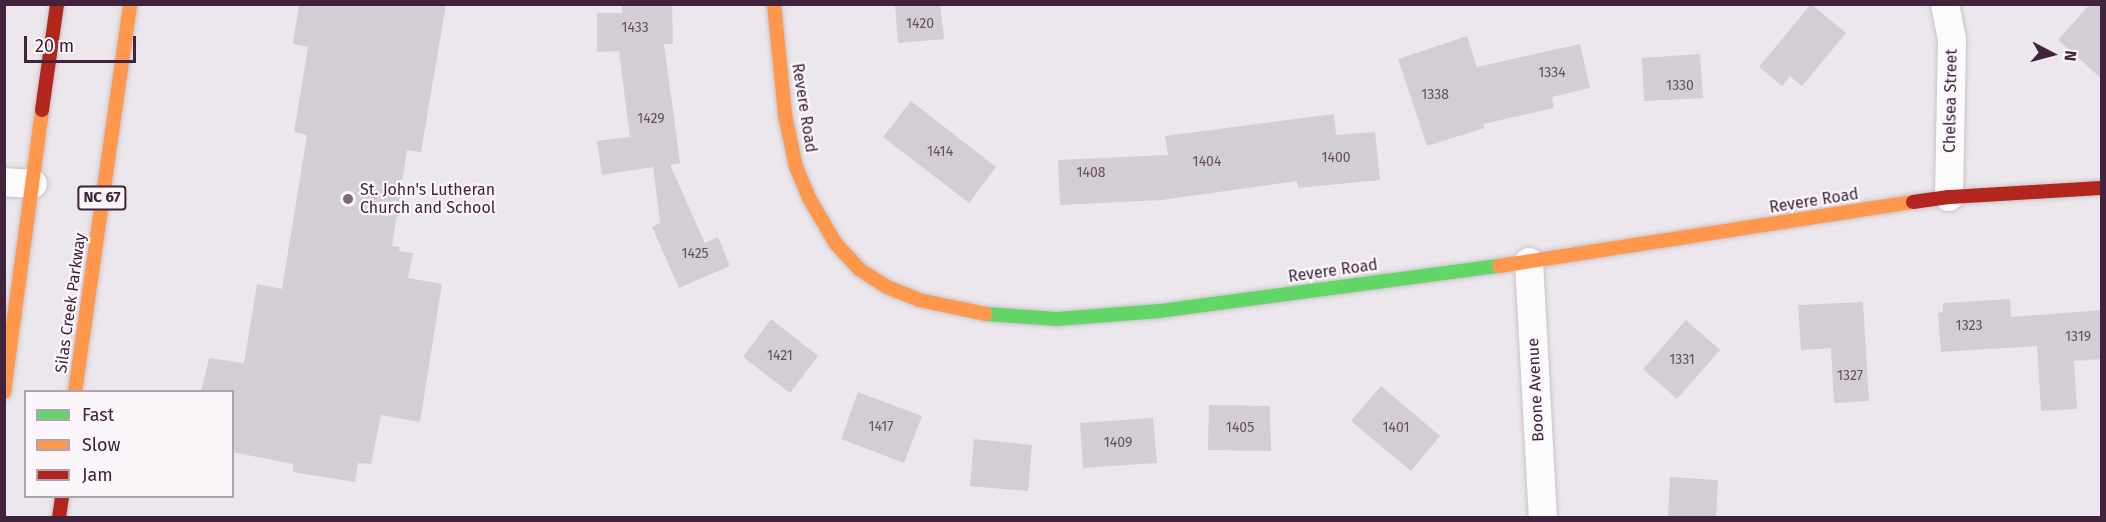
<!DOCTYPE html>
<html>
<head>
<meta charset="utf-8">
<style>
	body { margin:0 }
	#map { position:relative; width:2106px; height:522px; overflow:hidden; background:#ece7ec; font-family:"Fira Sans",sans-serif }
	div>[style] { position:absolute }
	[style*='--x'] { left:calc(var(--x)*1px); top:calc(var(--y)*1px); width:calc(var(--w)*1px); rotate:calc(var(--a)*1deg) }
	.building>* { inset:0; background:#d3ced3 }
	.roads { filter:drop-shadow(0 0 2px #c9c4c9) drop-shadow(0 0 2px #c9c4c9) }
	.street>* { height:28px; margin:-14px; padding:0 14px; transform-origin:14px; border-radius:14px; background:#fcfbfc }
	.fast>* { height:14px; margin:-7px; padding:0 7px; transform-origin:7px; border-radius:7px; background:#63d668 }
	.slow>* { height:14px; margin:-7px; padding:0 7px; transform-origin:7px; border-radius:7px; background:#ff974d }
	.jam>* { height:14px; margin:-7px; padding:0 7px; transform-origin:7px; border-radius:7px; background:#b3261e }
	.dots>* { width:16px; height:16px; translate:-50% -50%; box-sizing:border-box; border:3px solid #faf6fa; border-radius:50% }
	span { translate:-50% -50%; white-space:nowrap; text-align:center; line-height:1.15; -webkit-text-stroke:4.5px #faf6fa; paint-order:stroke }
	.number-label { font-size:14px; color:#675064 }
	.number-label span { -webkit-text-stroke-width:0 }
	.shield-label span { padding:2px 4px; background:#faf6fa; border:2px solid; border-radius:4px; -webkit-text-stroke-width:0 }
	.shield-label { font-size:15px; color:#41233d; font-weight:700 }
	.street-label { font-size:16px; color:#41233d }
	.poi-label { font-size:16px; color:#41233d }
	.left { translate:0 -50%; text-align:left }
	.frame { position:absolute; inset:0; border:6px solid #41233d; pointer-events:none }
	.legend { position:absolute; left:24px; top:390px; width:210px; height:108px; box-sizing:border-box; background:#faf6fa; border:2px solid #b0a2ae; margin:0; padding:8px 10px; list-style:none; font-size:18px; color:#41233d }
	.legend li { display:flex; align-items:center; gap:12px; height:30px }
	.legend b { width:30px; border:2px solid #b0a2ae }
	.north { position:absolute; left:2022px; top:24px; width:60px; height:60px; -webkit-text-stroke:4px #faf6fa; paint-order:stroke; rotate:96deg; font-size:16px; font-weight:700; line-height:24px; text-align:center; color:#41233d }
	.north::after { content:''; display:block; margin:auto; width:21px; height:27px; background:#41233d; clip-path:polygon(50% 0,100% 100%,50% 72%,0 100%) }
	.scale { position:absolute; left:24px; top:36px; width:112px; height:27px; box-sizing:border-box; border:3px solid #41233d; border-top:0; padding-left:8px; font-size:18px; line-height:21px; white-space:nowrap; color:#41233d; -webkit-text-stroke:4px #faf6fa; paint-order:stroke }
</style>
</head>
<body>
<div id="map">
	<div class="building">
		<div style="clip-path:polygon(299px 4px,446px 4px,421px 152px,407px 150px,392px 246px,400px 247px,399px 251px,413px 253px,408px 278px,442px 284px,420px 422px,381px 415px,371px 464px,358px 463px,355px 482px,293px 472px,293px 464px,232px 452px,232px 392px,201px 392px,209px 358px,244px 363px,257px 284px,282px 289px,307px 135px,294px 132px,308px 47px,293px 44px)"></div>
		<div style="clip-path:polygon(622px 4px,672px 4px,673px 44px,664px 44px,680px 163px,670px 165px,705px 243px,718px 237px,730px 266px,679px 288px,652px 227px,660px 223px,653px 167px,602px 175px,597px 141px,630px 137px,619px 51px,597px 52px,597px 13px,622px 13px)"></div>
		<div style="clip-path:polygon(895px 4px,940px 4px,944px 39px,898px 43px)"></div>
		<div style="clip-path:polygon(1811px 4px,1846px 33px,1802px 86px,1790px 76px,1782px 86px,1759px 67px)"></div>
		<div style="clip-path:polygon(2090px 4px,2102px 4px,2102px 79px,2058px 40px)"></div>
		<div style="clip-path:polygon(1467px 36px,1477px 67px,1580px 44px,1590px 88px,1552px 97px,1554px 108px,1483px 124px,1484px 128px,1427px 146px,1398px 59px)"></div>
		<div style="clip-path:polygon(1700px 54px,1703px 98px,1644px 101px,1642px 58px)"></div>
		<div style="clip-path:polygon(911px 101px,996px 167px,969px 203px,883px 137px)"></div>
		<div style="clip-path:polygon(1334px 114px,1336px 135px,1375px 132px,1380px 180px,1298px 188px,1297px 181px,1162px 200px,1060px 205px,1058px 160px,1168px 155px,1165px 136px)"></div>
		<div style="clip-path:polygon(2010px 299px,2011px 317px,2102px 310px,2102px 359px,2074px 361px,2077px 409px,2041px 411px,2037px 346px,1941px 352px,1938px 313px,1943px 312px,1943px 303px)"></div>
		<div style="clip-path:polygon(1863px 302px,1869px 401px,1834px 403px,1831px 348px,1801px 350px,1798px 305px)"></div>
		<div style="clip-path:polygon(771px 319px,818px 356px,790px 393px,743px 357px)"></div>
		<div style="clip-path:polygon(1686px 320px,1720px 350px,1677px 399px,1643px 369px)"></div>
		<div style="clip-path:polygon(1381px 386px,1440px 436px,1411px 471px,1351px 421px)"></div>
		<div style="clip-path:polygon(858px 392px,922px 416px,904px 463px,841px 439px)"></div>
		<div style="clip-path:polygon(1209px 405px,1270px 406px,1271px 451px,1208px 450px)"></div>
		<div style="clip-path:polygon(1153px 418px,1157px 463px,1083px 468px,1080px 423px)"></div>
		<div style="clip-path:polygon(974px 439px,1032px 445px,1028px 491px,970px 486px)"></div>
		<div style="clip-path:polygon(1670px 477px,1718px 480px,1716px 518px,1668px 518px)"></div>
	</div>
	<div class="roads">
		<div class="street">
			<div style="--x:1945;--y:4;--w:36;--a:79"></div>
			<div style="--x:1952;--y:39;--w:158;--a:91.1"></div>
			<div style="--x:4;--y:182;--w:29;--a:4"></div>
			<div style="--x:1529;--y:262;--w:256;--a:86.9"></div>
		</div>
		<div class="fast">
			<div style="--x:986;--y:314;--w:71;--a:4"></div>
			<div style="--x:1057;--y:319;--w:103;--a:-4.4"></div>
			<div style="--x:1160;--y:311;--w:342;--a:-7.6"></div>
		</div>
		<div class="slow">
			<div style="--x:774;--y:4;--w:112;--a:84.3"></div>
			<div style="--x:785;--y:115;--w:53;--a:78.1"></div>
			<div style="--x:796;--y:167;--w:34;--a:67"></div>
			<div style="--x:809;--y:198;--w:53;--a:59.6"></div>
			<div style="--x:836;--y:244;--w:34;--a:47"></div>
			<div style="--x:859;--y:269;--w:33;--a:33"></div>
			<div style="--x:887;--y:287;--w:35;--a:22"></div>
			<div style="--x:919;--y:300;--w:68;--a:11.8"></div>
			<div style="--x:1499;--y:266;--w:419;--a:-8.8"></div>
			<div style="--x:4;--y:392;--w:285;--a:-82.3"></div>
			<div style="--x:75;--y:392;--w:392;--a:-81.9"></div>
		</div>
		<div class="jam">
			<div style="--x:42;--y:110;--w:107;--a:-81.9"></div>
			<div style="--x:1913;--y:202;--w:36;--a:-8"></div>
			<div style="--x:1949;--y:197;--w:153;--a:-3.4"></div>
			<div style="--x:59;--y:518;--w:22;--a:-82"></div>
		</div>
	</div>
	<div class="dots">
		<div style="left:348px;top:199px;background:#7d687a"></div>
	</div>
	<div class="number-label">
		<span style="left:920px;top:24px">1420</span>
		<span style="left:635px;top:28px">1433</span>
		<span style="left:1552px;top:73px">1334</span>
		<span style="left:1680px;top:86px">1330</span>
		<span style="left:1435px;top:95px">1338</span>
		<span style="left:651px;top:119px">1429</span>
		<span style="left:940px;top:152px">1414</span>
		<span style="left:1336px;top:158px">1400</span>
		<span style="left:1207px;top:162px">1404</span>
		<span style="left:1091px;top:173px">1408</span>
		<span style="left:695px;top:254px">1425</span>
		<span style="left:1969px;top:326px">1323</span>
		<span style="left:2078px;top:337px">1319</span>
		<span style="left:780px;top:356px">1421</span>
		<span style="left:1682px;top:360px">1331</span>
		<span style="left:1850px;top:376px">1327</span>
		<span style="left:881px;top:427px">1417</span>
		<span style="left:1240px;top:428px">1405</span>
		<span style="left:1396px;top:428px">1401</span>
		<span style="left:1118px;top:443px">1409</span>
	</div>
	<div class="shield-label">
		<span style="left:102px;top:198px">NC 67</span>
	</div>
	<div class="street-label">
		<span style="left:1951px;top:101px;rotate:-89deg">Chelsea Street</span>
		<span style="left:804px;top:108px;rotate:81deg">Revere Road</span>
		<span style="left:1814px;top:201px;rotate:-9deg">Revere Road</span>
		<span style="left:1333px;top:271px;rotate:-8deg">Revere Road</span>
		<span style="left:71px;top:303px;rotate:-82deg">Silas Creek Parkway</span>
		<span style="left:1536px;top:390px;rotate:-93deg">Boone Avenue</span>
	</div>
	<div class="poi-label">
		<span class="left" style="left:360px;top:199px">St. John's Lutheran<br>Church and School</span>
	</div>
	<div class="frame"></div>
	<ul class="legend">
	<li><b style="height:8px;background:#63d668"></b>Fast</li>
	<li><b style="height:8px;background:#ff974d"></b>Slow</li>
	<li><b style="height:8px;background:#b3261e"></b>Jam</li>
	</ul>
	<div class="north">N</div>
	<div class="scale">20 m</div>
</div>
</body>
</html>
